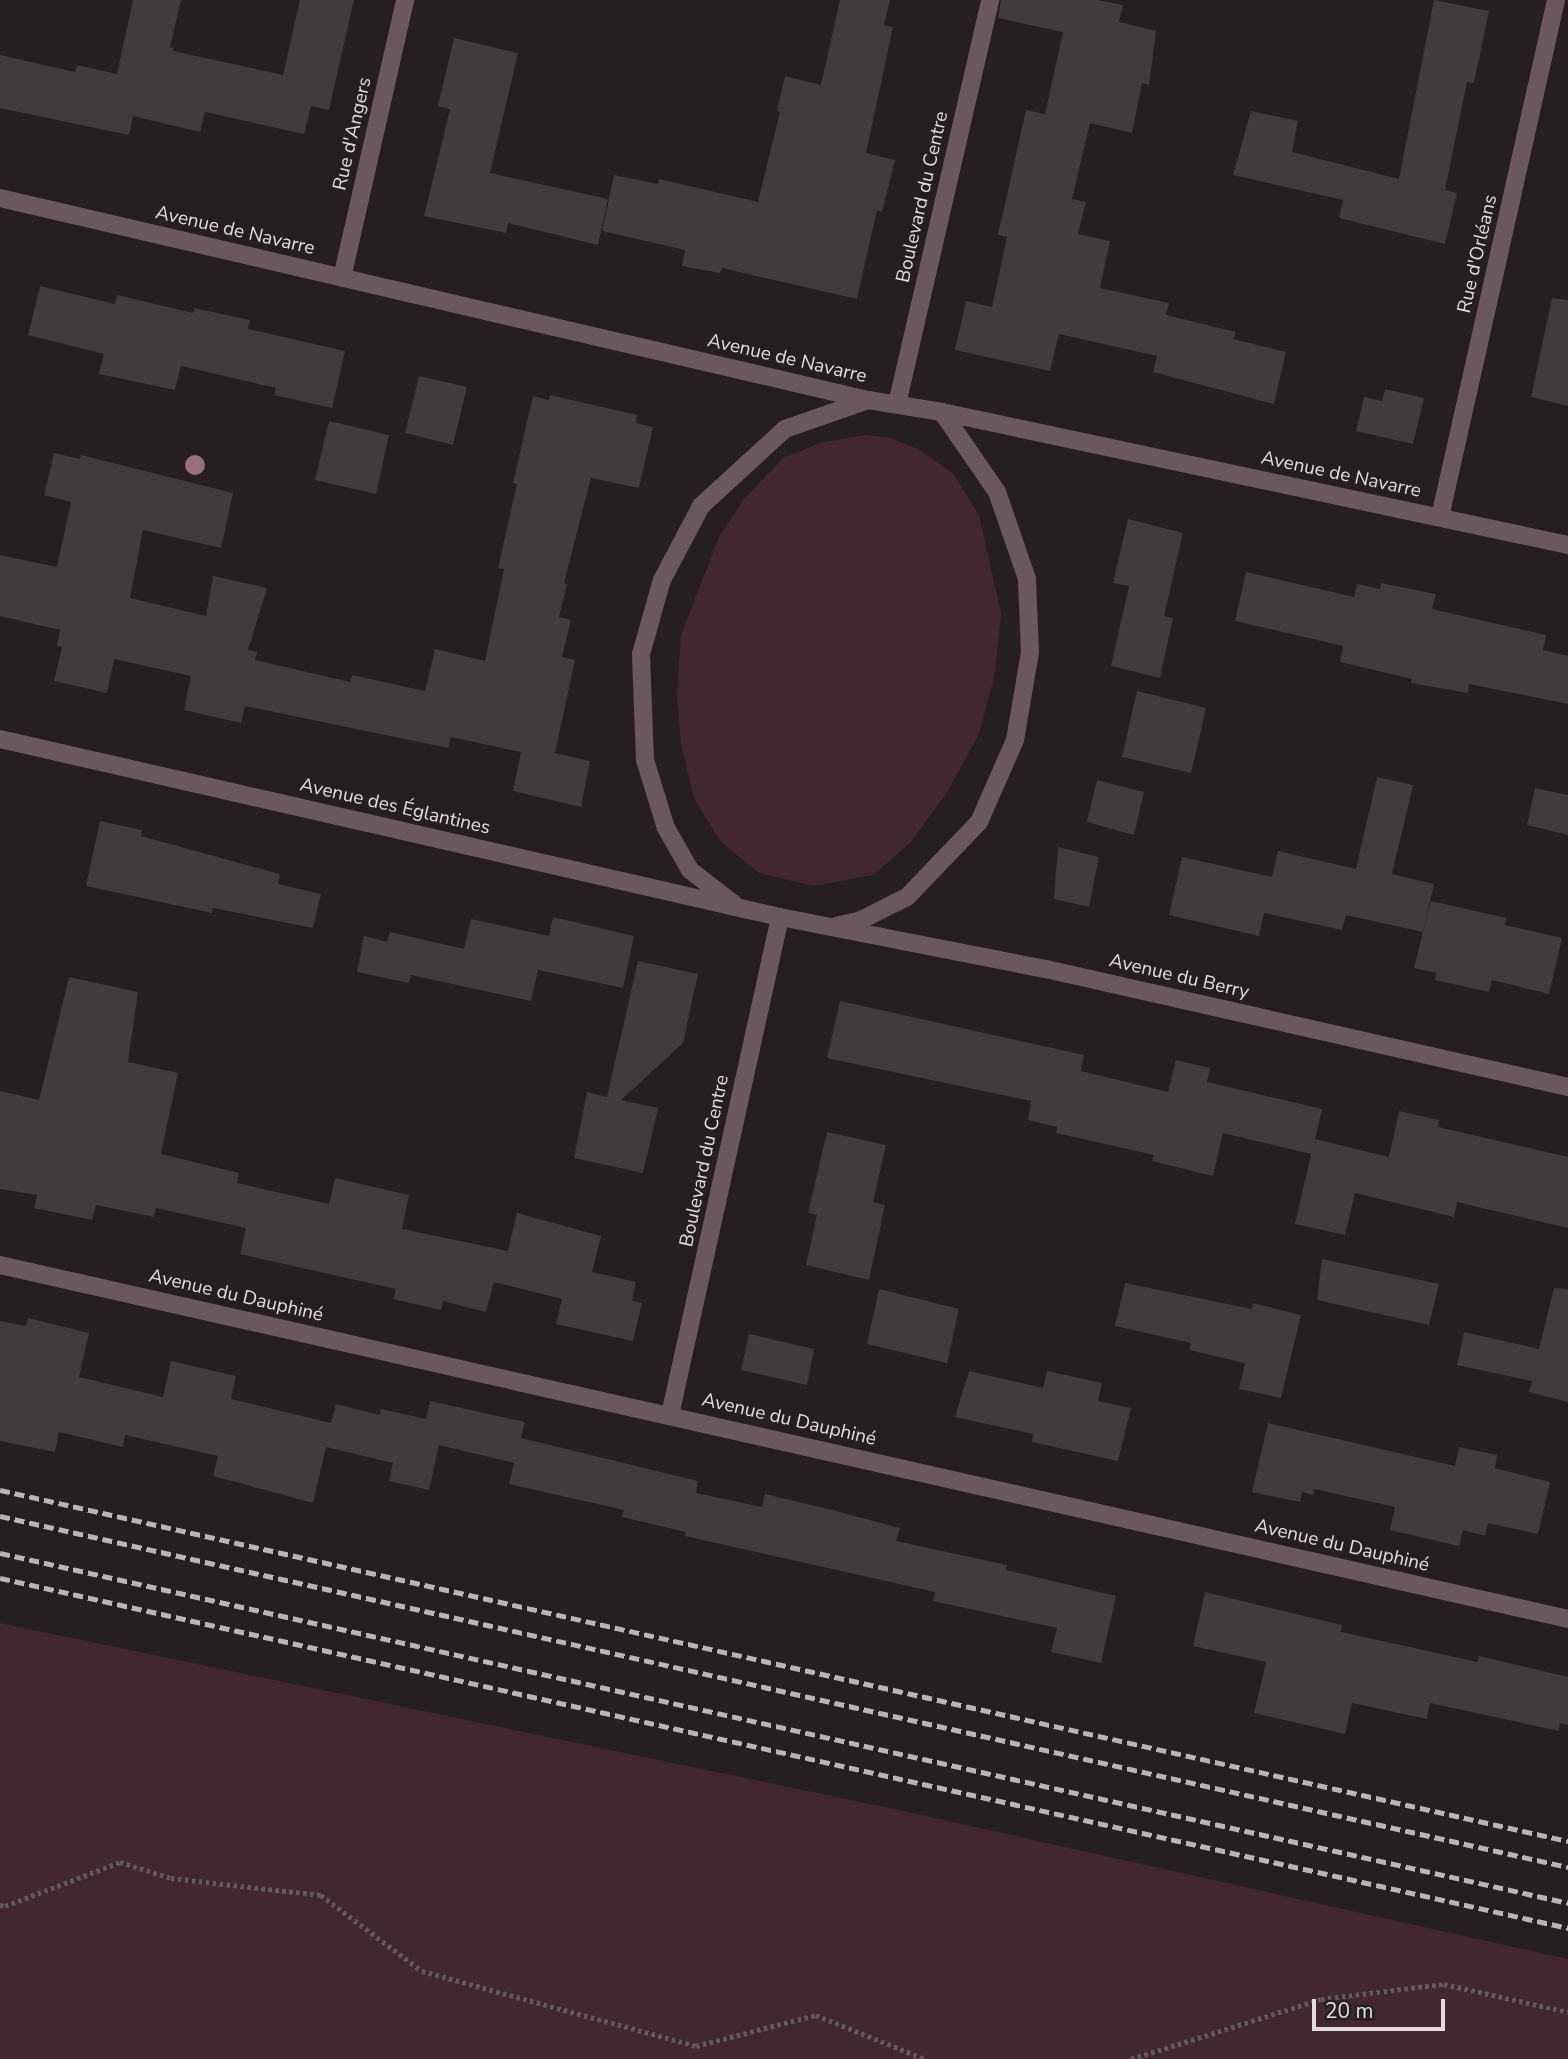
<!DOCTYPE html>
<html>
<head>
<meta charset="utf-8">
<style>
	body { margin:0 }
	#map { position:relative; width:1568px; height:2059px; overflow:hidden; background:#251f20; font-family:"Nunito Sans",sans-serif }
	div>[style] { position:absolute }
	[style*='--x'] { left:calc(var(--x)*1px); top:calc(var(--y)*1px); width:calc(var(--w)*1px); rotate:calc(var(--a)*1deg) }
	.green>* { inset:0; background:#42272f }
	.building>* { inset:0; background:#413b3c }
	.path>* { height:4.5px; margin-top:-2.25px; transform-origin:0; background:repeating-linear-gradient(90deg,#605b5c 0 3.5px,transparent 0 7px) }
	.minor>* { height:18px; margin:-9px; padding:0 9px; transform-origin:9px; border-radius:9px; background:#6b585d }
	.rail>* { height:5px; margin-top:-2.5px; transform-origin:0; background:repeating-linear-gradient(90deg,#b9b4b5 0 10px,transparent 0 15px) }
	.trees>* { width:20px; height:20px; margin:-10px; border-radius:50%; background:#9a6f7c }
	span { translate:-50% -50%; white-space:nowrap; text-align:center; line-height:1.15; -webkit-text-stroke:7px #251f20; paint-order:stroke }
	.street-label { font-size:19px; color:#e1ddde }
	.scale { position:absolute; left:1312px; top:1999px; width:133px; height:32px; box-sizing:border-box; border:4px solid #e1ddde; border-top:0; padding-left:9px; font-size:21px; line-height:24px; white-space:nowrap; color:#e1ddde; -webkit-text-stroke:5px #251f20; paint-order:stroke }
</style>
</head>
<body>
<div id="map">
	<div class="green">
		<div style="clip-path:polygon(865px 435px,890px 438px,918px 449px,953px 473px,979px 515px,1001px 613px,995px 674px,979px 734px,948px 791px,910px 843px,873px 875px,814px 886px,759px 873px,720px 841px,694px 798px,681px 744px,677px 695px,681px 635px,719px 537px,744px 499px,783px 458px,820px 443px)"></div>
		<div style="clip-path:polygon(0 1623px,894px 1809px,1568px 1959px,1568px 2059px,0 2059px)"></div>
	</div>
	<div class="building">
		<div style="clip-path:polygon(133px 0,181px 0,170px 47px,174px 48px,173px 51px,283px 75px,300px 0,354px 0,329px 110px,311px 106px,304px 134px,205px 112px,200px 132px,133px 116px,129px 135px,0 108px,0 55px,75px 72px,77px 65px,117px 74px)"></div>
		<div style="clip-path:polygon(840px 0,890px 0,884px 25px,893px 27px,866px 153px,895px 160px,882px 212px,877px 210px,857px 299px,722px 268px,720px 273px,682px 266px,685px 250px,602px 231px,614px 175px,658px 184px,659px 179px,758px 202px,780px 112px,777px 111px,785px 76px,821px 85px)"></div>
		<div style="clip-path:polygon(1001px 0,1098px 0,1123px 5px,1119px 22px,1156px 31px,1149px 85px,1142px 83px,1132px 133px,1090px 123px,1072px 199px,1086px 202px,1078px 234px,1110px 241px,1100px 288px,1169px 303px,1166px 315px,1236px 332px,1233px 339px,1286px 352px,1274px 404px,1153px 372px,1157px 356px,1059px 334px,1050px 371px,955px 350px,966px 301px,992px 307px,1007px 237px,998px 235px,1026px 110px,1045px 114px,1063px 32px,998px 18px)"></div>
		<div style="clip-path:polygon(1434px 0,1489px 11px,1474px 83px,1467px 82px,1445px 190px,1457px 193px,1445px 244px,1339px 218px,1343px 200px,1233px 175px,1251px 111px,1298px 121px,1292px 152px,1399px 179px)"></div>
		<div style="clip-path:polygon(454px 38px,518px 53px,490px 173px,608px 199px,598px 245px,508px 223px,506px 233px,424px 216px,450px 109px,438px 106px)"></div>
		<div style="clip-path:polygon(40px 286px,115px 304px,117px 295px,193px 313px,194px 308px,250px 320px,248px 329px,345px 351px,332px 408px,274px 395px,276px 388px,181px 366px,175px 390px,99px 374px,104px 354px,28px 335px)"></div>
		<div style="clip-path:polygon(1552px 298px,1568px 300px,1568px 406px,1531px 397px)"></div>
		<div style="clip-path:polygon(419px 376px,467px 387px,453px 445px,405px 433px)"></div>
		<div style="clip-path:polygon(1385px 389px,1424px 398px,1413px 444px,1356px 431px,1364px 397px,1382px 401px)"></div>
		<div style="clip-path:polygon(550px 395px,637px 415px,636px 423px,653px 427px,639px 488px,591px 478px,564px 583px,567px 584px,559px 617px,571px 620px,562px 657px,575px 660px,555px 753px,590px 761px,581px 807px,513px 791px,521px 752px,451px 737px,448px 748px,245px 706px,241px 723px,184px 710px,191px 676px,114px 659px,107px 693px,54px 681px,62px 647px,57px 646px,60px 630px,0 616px,0 555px,57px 567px,71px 502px,44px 495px,54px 453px,80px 459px,81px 455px,233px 493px,221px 548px,143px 530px,130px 598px,206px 616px,213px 576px,267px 588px,248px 650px,257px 652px,255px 660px,350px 682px,352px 675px,425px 691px,435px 649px,485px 661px,504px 569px,498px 568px,517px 484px,513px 483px,533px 396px,549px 400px)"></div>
		<div style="clip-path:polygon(329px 421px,389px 435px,376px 494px,315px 480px)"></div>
		<div style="clip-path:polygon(1128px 519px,1183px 533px,1164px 616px,1173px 618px,1160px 678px,1111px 666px,1129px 586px,1113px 583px)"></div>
		<div style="clip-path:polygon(1246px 572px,1354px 597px,1357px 584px,1380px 589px,1381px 583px,1436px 594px,1432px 609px,1546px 635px,1543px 650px,1568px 656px,1568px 704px,1469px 684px,1468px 693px,1411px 683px,1412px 679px,1340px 662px,1343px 646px,1235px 621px)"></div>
		<div style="clip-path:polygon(1137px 691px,1206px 708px,1191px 773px,1122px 757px)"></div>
		<div style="clip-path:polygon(1377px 777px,1413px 785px,1392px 874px,1434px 884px,1423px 932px,1346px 915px,1342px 930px,1264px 913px,1259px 936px,1169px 915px,1182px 857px,1272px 877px,1278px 851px,1356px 869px)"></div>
		<div style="clip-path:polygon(1097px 780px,1144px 792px,1134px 835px,1087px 822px)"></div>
		<div style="clip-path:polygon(1535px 788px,1568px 795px,1568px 835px,1527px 825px)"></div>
		<div style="clip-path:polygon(100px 821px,142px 830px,141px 836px,280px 874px,278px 884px,321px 894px,313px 928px,213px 908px,212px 913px,86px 886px)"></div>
		<div style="clip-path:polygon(1058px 847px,1099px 857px,1089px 907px,1054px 899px)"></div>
		<div style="clip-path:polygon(1431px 901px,1506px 918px,1505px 925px,1562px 938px,1549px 994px,1492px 980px,1489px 992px,1435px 980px,1436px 973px,1414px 968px)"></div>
		<div style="clip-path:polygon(553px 917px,634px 936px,623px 988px,538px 970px,531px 1001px,411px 975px,409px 983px,357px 972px,364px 936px,387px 942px,390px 932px,464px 949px,471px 919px,549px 936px)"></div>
		<div style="clip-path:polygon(638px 961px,698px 974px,683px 1043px,621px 1100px,658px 1108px,643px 1173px,574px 1158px,587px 1092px,607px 1097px)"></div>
		<div style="clip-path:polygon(69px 977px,138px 992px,128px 1062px,178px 1073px,161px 1154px,239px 1173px,237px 1183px,329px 1204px,335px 1178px,409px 1195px,402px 1229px,508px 1251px,517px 1213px,601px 1236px,592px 1272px,636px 1282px,632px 1301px,642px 1303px,633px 1341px,556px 1324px,562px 1299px,494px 1282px,486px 1312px,443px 1301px,441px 1310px,393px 1299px,396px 1289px,240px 1254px,246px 1228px,156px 1208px,154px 1217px,96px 1205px,92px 1220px,34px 1208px,37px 1195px,0 1189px,0 1091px,39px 1100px)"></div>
		<div style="clip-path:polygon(840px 1001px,1084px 1055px,1081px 1071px,1168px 1092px,1176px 1060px,1210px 1068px,1207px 1082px,1322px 1109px,1315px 1139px,1389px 1157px,1399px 1111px,1439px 1120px,1438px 1127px,1568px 1157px,1568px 1228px,1457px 1202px,1454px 1217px,1355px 1193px,1345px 1235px,1295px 1224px,1311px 1154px,1223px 1133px,1213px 1176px,1152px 1161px,1154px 1155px,1056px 1133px,1057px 1127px,1028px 1120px,1031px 1101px,827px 1058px)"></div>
		<div style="clip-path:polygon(827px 1132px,886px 1145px,873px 1202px,885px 1205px,869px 1280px,806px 1265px,817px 1215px,808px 1213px)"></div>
		<div style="clip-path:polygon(1322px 1259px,1439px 1284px,1429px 1325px,1317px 1300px)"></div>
		<div style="clip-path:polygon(1125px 1283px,1252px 1309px,1253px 1303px,1301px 1315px,1281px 1398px,1239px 1389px,1245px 1363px,1189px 1350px,1191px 1343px,1115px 1326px)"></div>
		<div style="clip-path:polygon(1554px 1288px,1568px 1289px,1568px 1402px,1529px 1392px,1532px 1381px,1457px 1365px,1464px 1332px,1539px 1349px)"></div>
		<div style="clip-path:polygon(879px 1289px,959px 1309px,947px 1363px,867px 1344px)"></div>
		<div style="clip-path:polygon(28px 1318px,89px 1333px,79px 1377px,163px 1397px,171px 1361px,236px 1376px,231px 1399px,331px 1423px,336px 1404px,380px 1415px,381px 1409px,426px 1419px,430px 1401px,525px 1422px,521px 1438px,698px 1481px,696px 1493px,762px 1507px,765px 1494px,832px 1510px,900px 1528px,896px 1541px,1007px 1565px,1006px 1570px,1116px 1596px,1101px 1663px,1051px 1652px,1057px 1628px,933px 1601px,935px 1592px,685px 1536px,686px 1532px,622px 1517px,624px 1510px,509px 1484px,514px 1463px,439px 1445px,429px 1490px,389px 1481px,393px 1463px,326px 1447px,313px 1503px,213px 1476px,218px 1456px,125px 1435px,123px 1447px,59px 1432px,55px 1452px,0 1441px,0 1321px,26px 1326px)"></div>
		<div style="clip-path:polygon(749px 1334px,814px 1349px,807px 1385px,741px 1370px)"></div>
		<div style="clip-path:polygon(969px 1371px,1043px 1388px,1047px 1371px,1102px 1383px,1098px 1401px,1131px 1408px,1118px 1461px,1032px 1442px,1033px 1434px,955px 1417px)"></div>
		<div style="clip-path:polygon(1268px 1423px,1455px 1466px,1459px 1447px,1497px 1455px,1495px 1468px,1550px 1482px,1538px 1534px,1488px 1523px,1485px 1536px,1463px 1530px,1459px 1546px,1390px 1530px,1395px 1507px,1314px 1489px,1313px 1495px,1302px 1492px,1300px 1502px,1252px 1492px)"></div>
		<div style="clip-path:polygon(1205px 1592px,1342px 1625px,1341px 1632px,1478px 1662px,1479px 1656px,1568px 1677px,1568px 1725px,1560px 1723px,1559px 1731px,1430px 1703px,1427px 1719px,1352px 1703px,1345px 1734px,1254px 1713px,1266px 1662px,1193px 1646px)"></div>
	</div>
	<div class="path">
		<div style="--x:0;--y:1905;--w:5;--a:11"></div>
		<div style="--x:5;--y:1906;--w:123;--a:-20.9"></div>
		<div style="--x:120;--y:1862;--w:53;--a:17.4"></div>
		<div style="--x:171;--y:1878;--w:151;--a:6.5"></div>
		<div style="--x:321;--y:1895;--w:126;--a:37"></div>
		<div style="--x:422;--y:1971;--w:284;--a:15.3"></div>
		<div style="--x:696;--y:2046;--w:124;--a:-14.5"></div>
		<div style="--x:816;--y:2015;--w:118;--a:22"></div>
		<div style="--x:1131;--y:2059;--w:199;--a:-17.5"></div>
		<div style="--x:1321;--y:1999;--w:124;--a:-7"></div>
		<div style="--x:1444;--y:1984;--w:127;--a:12.7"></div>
	</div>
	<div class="minor">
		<div style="--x:0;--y:198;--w:891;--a:13.1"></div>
		<div style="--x:868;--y:400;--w:75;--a:9.2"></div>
		<div style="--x:942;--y:412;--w:640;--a:11.99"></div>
		<div style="--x:342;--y:278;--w:285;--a:-77.2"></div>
		<div style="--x:897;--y:404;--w:415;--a:-77"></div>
		<div style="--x:1440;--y:517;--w:530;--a:-77.35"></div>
		<div style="--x:0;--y:739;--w:800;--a:12.86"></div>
		<div style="--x:780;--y:917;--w:271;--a:11.1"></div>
		<div style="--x:1046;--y:969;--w:535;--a:12.74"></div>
		<div style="--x:734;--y:904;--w:56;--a:-142.3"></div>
		<div style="--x:690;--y:870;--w:48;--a:-119.7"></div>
		<div style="--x:666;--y:828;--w:71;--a:-107.2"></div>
		<div style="--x:645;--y:760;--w:106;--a:-92.2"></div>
		<div style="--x:641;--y:654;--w:77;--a:-74.2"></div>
		<div style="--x:662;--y:580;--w:84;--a:-62.2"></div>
		<div style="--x:701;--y:506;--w:114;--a:-42.5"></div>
		<div style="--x:785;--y:429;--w:88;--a:-19.3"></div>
		<div style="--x:836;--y:926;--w:26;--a:-13"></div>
		<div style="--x:861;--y:920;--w:51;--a:-26.6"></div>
		<div style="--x:907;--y:897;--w:104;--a:-46.2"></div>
		<div style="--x:979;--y:822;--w:90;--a:-66.3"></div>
		<div style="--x:1015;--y:740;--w:89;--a:-80.3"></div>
		<div style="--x:1030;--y:652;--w:73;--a:-92.4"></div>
		<div style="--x:1027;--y:579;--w:92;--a:-109"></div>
		<div style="--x:997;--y:492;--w:97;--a:-124.5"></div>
		<div style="--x:0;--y:1265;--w:1607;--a:12.72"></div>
		<div style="--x:670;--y:1415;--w:510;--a:-77.54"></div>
	</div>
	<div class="rail">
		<div style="--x:0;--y:1490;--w:1607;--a:12.62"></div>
		<div style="--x:0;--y:1516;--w:1607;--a:12.62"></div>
		<div style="--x:0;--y:1553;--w:1607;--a:12.58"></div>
		<div style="--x:0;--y:1578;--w:1607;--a:12.58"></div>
	</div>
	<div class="trees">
		<div style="left:195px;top:465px"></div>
	</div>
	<div class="street-label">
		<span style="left:353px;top:134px;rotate:-77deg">Rue d'Angers</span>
		<span style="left:923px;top:197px;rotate:-77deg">Boulevard du Centre</span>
		<span style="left:235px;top:231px;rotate:13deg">Avenue de Navarre</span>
		<span style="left:1478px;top:254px;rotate:-77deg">Rue d'Orléans</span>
		<span style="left:787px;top:359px;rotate:13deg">Avenue de Navarre</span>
		<span style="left:1341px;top:475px;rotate:12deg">Avenue de Navarre</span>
		<span style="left:395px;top:807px;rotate:13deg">Avenue des Églantines</span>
		<span style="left:1179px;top:977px;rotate:13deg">Avenue du Berry</span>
		<span style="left:705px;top:1161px;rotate:-78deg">Boulevard du Centre</span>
		<span style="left:236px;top:1296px;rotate:13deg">Avenue du Dauphiné</span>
		<span style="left:789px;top:1420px;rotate:13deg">Avenue du Dauphiné</span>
		<span style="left:1342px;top:1546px;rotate:13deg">Avenue du Dauphiné</span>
	</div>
	<div class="scale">20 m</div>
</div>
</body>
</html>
